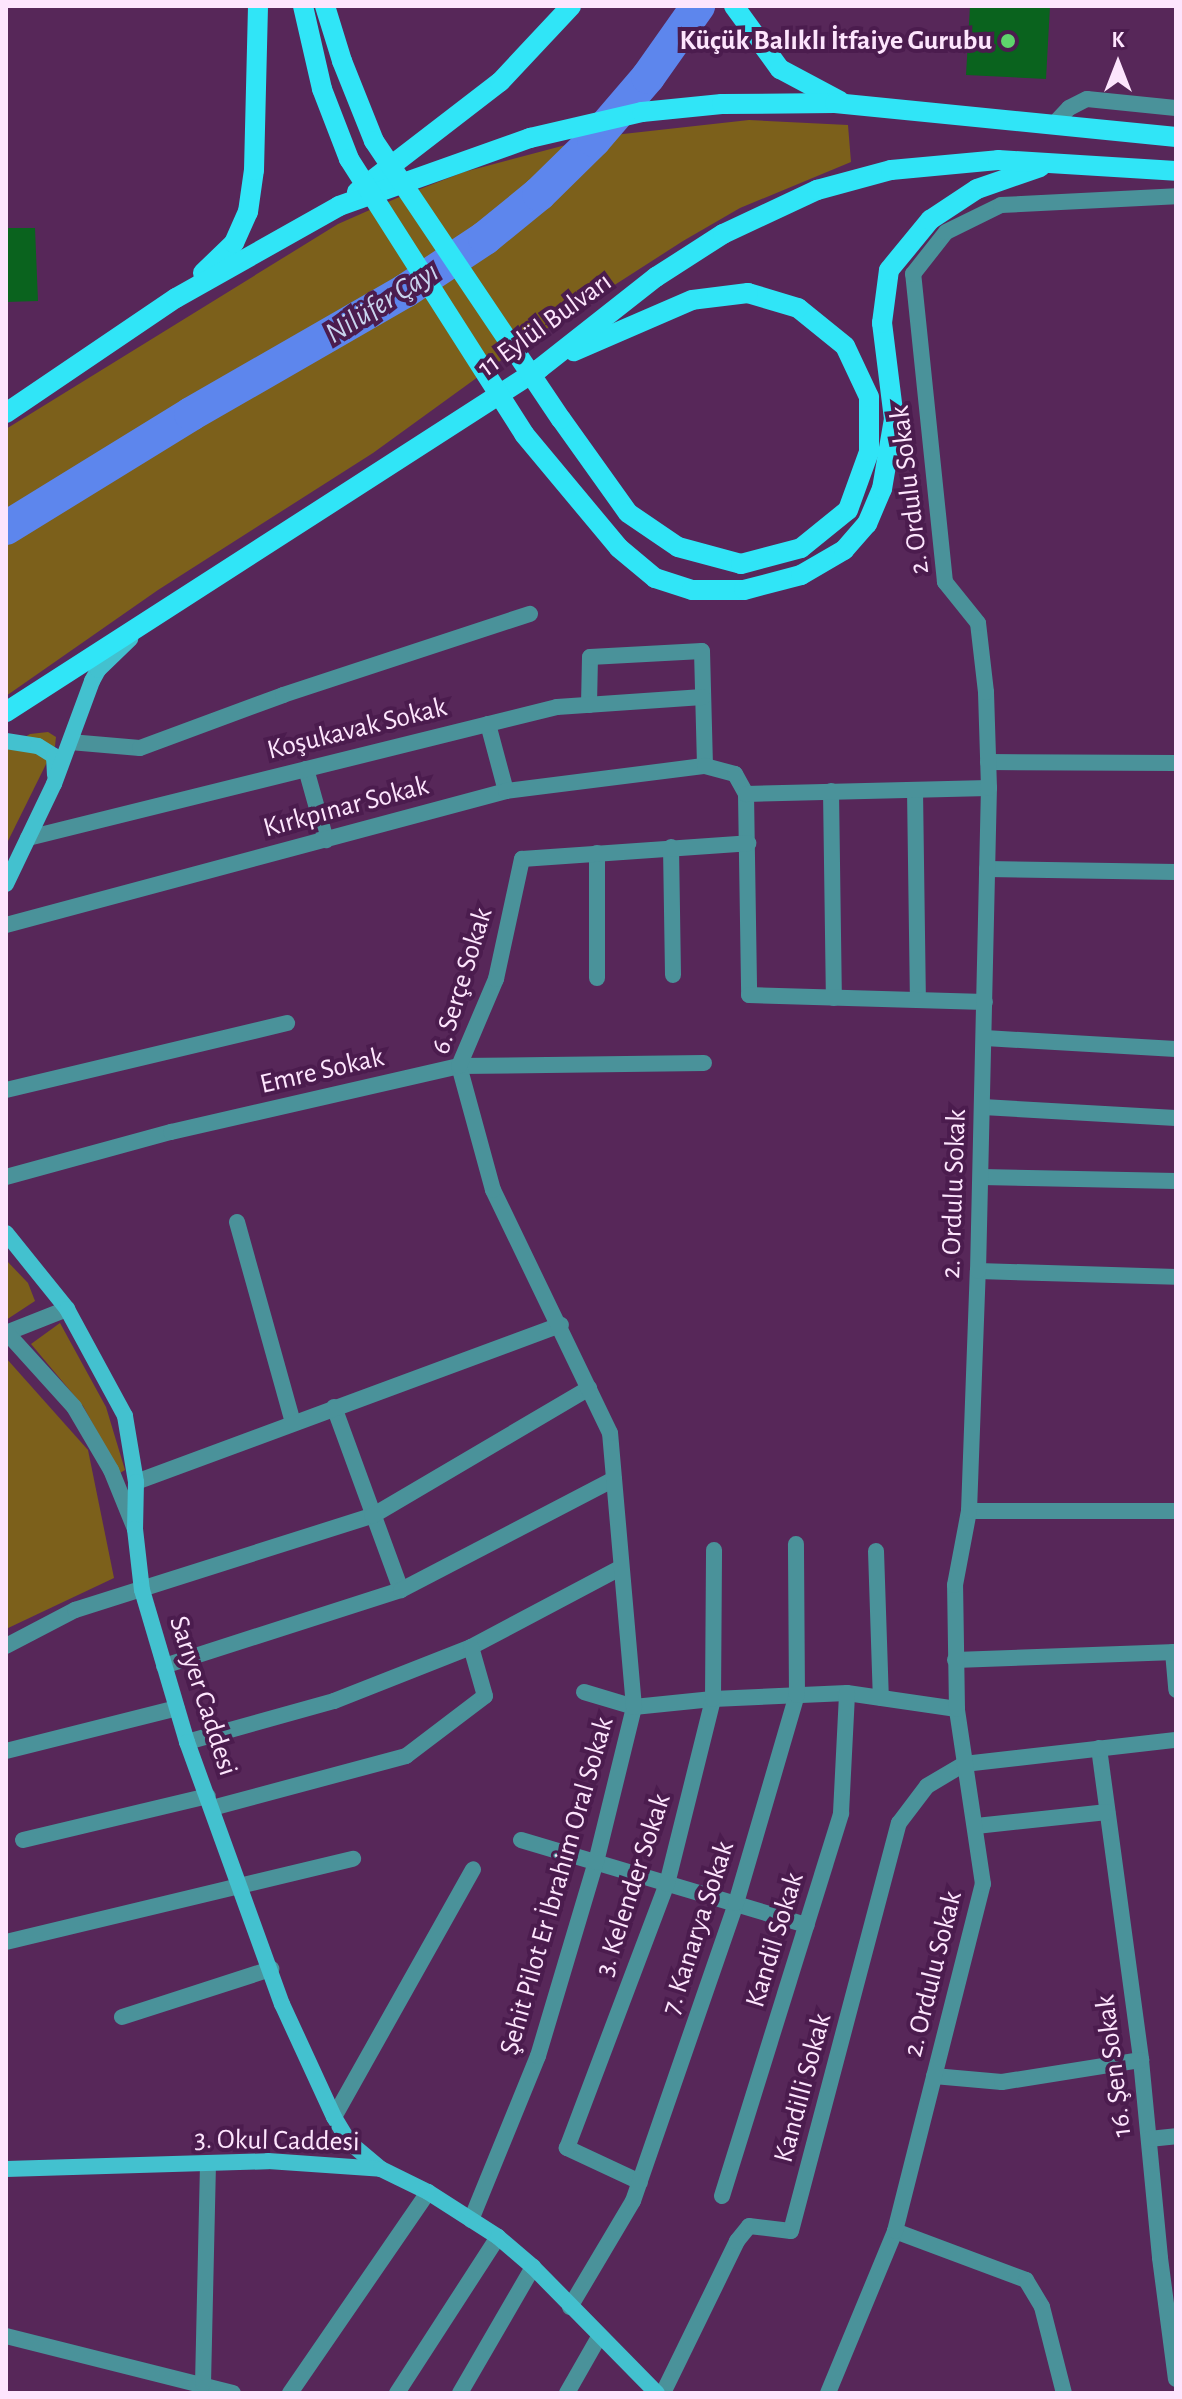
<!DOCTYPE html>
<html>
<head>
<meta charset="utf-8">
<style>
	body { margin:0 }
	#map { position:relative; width:1182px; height:2399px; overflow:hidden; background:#572759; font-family:"Alegreya Sans",sans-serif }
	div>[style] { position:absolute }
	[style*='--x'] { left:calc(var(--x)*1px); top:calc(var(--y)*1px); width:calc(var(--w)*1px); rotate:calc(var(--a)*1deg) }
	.green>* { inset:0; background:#7c601b }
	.river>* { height:34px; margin:-17px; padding:0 17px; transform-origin:17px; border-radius:17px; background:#5d86ed }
	.building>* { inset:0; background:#0a631e }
	.street>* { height:16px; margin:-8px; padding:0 8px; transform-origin:8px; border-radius:8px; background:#4a929a }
	.secondary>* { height:16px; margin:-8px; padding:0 8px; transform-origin:8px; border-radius:8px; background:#43c1cf }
	.primary>* { height:20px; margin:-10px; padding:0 10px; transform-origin:10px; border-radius:10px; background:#30e5f7 }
	.primary-bridge>* { height:20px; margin:-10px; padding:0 10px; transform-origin:10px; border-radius:10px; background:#30e5f7 }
	.dots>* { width:22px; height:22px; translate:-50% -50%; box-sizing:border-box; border:4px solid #4b1c4e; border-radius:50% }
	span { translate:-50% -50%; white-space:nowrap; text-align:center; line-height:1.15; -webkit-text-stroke:8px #4b1c4e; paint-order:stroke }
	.poi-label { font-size:28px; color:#fde5fd; font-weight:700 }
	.right { translate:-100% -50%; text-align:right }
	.street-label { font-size:28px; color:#fde5fd }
	.water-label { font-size:30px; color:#c8d4ee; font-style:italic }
	.frame { position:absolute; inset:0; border:8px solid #fde5fd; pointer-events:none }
	.north { position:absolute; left:1078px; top:24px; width:80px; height:80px; -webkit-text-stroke:6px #4b1c4e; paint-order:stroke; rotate:0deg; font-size:22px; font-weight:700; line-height:32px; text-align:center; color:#fde5fd }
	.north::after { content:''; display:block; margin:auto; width:28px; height:36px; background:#fde5fd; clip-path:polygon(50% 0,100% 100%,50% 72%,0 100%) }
</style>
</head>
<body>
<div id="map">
	<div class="green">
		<div style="clip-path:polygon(749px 120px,848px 125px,851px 162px,740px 208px,683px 241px,529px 340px,373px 453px,158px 590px,6px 696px,6px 429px,338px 224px,397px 198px,464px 172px,596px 137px)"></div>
		<div style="clip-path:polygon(48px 732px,56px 737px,55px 746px,6px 845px,6px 748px,30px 734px)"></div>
		<div style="clip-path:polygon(6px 1260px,28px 1283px,35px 1301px,6px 1320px)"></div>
		<div style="clip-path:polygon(60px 1323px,106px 1407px,125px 1470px,120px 1473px,83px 1406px,31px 1344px)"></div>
		<div style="clip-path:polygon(6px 1358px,88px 1450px,114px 1578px,6px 1629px)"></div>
	</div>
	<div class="river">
		<div style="--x:6;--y:528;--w:217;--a:-31.6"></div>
		<div style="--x:191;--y:414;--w:247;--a:-29.9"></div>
		<div style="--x:405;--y:291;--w:96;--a:-33.5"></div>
		<div style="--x:485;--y:238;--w:70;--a:-39.2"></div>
		<div style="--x:539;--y:194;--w:77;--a:-44.5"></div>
		<div style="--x:594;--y:140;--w:83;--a:-49.4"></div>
		<div style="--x:648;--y:77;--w:87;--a:-54.8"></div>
	</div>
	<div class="building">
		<div style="clip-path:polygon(970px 6px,1050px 6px,1046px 79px,966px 75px)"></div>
		<div style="clip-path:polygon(6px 228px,35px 228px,38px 301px,6px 302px)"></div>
	</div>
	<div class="street">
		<div style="--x:1054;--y:124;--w:22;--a:-47"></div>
		<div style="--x:1069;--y:108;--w:20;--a:-27"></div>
		<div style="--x:1087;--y:99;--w:89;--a:5.8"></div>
		<div style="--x:589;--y:705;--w:48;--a:-88.8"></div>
		<div style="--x:590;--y:657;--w:112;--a:-3.1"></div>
		<div style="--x:702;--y:651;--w:115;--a:88.5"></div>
		<div style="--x:488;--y:724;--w:69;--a:75"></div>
		<div style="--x:70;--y:742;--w:70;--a:4.9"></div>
		<div style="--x:140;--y:748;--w:153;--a:-20.3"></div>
		<div style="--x:283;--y:695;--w:260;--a:-18.2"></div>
		<div style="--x:988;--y:762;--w:188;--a:0.3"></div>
		<div style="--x:306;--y:769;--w:74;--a:74.3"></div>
		<div style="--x:915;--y:790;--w:210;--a:89.2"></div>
		<div style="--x:831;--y:791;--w:207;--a:89.2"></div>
		<div style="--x:746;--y:794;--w:201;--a:89.1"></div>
		<div style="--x:749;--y:995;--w:236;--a:1.7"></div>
		<div style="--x:28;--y:838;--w:545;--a:-13.91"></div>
		<div style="--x:557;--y:707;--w:146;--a:-3.9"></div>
		<div style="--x:671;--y:847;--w:128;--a:89.1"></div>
		<div style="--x:597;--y:853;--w:125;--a:90"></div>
		<div style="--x:987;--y:869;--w:189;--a:0.9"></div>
		<div style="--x:6;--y:925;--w:518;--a:-15"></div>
		<div style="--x:506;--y:791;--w:201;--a:-7.2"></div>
		<div style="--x:705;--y:766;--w:31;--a:15"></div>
		<div style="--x:735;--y:774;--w:23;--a:61"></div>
		<div style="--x:746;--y:794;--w:243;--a:-1.4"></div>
		<div style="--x:985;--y:1038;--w:191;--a:3.3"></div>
		<div style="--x:6;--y:1090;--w:289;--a:-13.4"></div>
		<div style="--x:983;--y:1107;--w:193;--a:3.3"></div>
		<div style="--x:6;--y:1177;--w:171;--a:-15.3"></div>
		<div style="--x:171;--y:1132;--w:295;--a:-12.9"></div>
		<div style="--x:459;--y:1066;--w:245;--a:-0.7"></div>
		<div style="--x:981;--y:1177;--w:195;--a:1.2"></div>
		<div style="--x:237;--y:1222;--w:209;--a:74.4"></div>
		<div style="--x:978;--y:1271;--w:198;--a:1.7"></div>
		<div style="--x:6;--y:1333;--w:66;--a:-21.5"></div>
		<div style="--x:7;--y:1333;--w:100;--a:47.8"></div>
		<div style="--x:74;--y:1407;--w:73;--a:59.6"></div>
		<div style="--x:111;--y:1470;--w:64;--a:67.9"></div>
		<div style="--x:334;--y:1407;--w:195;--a:69.9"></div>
		<div style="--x:136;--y:1482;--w:453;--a:-20.3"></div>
		<div style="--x:969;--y:1511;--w:207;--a:0"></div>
		<div style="--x:876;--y:1551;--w:147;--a:88.1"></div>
		<div style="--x:6;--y:1646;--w:78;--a:-27.6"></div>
		<div style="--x:75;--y:1610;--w:312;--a:-17.6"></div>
		<div style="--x:372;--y:1516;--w:252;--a:-30.5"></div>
		<div style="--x:1173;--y:1652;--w:38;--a:85"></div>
		<div style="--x:955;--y:1660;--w:221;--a:-2.1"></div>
		<div style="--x:164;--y:1666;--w:249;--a:-17.8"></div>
		<div style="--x:401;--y:1590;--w:240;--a:-27.5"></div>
		<div style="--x:584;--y:1692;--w:52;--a:16.7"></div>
		<div style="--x:634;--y:1707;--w:79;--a:-5.8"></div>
		<div style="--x:713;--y:1699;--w:134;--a:-2.6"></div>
		<div style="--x:847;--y:1693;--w:111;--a:8.3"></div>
		<div style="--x:187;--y:1742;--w:153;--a:-15.6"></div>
		<div style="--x:334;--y:1701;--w:147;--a:-21.5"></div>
		<div style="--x:471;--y:1647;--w:169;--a:-27.9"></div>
		<div style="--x:1099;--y:1748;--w:315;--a:82.3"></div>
		<div style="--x:1141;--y:2060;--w:199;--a:84.5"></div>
		<div style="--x:1160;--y:2258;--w:122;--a:82.5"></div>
		<div style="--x:6;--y:1751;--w:176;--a:-14.1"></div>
		<div style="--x:212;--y:1808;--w:201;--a:-15"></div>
		<div style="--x:406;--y:1756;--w:99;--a:-37.2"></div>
		<div style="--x:485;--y:1696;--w:51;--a:-105.9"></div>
		<div style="--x:976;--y:1826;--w:132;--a:-6.1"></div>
		<div style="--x:23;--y:1840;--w:190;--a:-13.4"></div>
		<div style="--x:521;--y:1840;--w:298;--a:16.6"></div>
		<div style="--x:6;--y:1942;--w:357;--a:-13.5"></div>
		<div style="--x:122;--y:2017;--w:157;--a:-17.9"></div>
		<div style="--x:934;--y:2076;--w:68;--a:5"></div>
		<div style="--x:1002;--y:2082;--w:141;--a:-9"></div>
		<div style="--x:334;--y:2117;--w:284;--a:-60.7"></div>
		<div style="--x:1149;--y:2139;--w:27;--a:-6"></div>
		<div style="--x:640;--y:2182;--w:81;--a:-155"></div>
		<div style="--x:567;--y:2148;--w:282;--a:-69.3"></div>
		<div style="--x:667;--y:1884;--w:191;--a:-76"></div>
		<div style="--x:713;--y:1699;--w:149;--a:-89.6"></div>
		<div style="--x:722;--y:2196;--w:401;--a:-72.7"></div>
		<div style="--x:841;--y:1813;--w:120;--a:-87.1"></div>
		<div style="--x:471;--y:2220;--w:177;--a:-67.8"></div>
		<div style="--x:538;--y:2056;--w:202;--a:-73.4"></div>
		<div style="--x:596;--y:1862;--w:160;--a:-76.2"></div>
		<div style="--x:634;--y:1707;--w:275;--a:-95"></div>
		<div style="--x:610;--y:1433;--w:270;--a:-115.7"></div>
		<div style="--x:493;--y:1190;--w:129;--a:-105.3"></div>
		<div style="--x:459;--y:1066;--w:95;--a:-67"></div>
		<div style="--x:496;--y:979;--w:123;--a:-77.8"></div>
		<div style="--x:522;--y:859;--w:227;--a:-4"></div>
		<div style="--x:895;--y:2231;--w:140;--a:20.5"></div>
		<div style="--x:1026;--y:2280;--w:31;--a:59"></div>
		<div style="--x:1042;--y:2307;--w:89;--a:75.7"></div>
		<div style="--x:570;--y:2307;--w:123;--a:-59.3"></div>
		<div style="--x:633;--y:2201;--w:315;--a:-70.9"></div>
		<div style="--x:736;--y:1903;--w:217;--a:-73.7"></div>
		<div style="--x:797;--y:1695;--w:151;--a:-90.4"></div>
		<div style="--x:6;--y:2336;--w:234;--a:14.1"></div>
		<div style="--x:203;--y:2384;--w:220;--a:-88.7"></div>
		<div style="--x:290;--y:2393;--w:244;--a:-55.5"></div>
		<div style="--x:397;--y:2393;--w:186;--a:-57.1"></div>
		<div style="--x:460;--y:2393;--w:146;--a:-59.9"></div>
		<div style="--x:567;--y:2393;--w:64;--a:-60.3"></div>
		<div style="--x:663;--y:2393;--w:169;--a:-64"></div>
		<div style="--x:737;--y:2241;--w:19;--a:-51"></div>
		<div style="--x:749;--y:2226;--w:42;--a:6.8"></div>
		<div style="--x:791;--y:2231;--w:422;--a:-75.2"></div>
		<div style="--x:899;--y:1823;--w:46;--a:-52.9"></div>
		<div style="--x:927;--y:1786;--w:43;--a:-30.7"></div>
		<div style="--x:964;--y:1764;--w:213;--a:-6.5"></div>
		<div style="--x:828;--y:2393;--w:175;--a:-67.5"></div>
		<div style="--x:895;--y:2231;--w:358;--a:-75.8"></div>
		<div style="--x:983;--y:1884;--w:177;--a:-98.5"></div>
		<div style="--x:957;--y:1709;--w:124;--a:-90.9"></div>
		<div style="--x:955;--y:1585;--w:75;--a:-79.3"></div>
		<div style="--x:969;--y:1511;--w:240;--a:-87.9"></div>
		<div style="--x:978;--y:1271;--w:483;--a:-88.7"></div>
		<div style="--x:989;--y:788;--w:96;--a:-91.8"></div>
		<div style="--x:986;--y:692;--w:69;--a:-96.6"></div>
		<div style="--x:978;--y:623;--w:53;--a:-128.8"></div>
		<div style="--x:945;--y:582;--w:310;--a:-95.9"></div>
		<div style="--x:913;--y:274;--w:53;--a:-51.8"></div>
		<div style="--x:946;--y:232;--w:61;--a:-26.1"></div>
		<div style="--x:1001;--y:205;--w:175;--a:-2.9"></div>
	</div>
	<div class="secondary">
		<div style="--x:6;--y:741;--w:32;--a:9"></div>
		<div style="--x:38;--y:746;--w:19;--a:32"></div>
		<div style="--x:54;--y:756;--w:19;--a:87"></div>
		<div style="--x:6;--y:884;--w:111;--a:-64.4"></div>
		<div style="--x:54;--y:784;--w:110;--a:-69.7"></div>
		<div style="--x:92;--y:681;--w:13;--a:-61"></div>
		<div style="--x:98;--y:670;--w:45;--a:-44.1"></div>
		<div style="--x:6;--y:1233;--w:97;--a:51.2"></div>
		<div style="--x:67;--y:1309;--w:122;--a:61.5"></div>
		<div style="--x:125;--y:1416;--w:67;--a:80.5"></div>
		<div style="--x:136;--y:1482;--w:47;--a:91.2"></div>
		<div style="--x:135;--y:1529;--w:61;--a:83.5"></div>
		<div style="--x:142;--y:1590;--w:159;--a:73.5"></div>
		<div style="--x:187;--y:1742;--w:279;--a:70.1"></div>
		<div style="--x:282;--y:2004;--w:124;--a:65.3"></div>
		<div style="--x:334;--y:2117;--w:29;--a:59"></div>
		<div style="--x:349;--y:2142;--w:42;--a:40.2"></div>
		<div style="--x:6;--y:2169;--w:262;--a:-1.7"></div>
		<div style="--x:268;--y:2161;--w:113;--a:4"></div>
		<div style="--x:381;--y:2169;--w:52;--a:26.1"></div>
		<div style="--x:428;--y:2192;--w:83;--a:32.7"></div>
		<div style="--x:498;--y:2237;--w:46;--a:40.6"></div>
		<div style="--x:533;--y:2267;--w:177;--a:45.5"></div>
	</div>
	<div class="primary">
		<div style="--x:303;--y:6;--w:85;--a:77.1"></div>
		<div style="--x:322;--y:89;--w:75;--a:68.9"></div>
		<div style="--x:325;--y:6;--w:58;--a:72.8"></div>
		<div style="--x:342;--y:61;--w:86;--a:68.2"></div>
		<div style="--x:734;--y:6;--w:78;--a:53.9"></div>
		<div style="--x:780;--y:69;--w:68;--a:28.1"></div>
		<div style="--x:357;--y:192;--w:180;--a:-37.6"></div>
		<div style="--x:500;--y:82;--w:104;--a:-46.9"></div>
		<div style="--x:203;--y:273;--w:43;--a:-44.1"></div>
		<div style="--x:234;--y:243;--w:34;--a:-66"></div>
		<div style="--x:248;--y:212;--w:42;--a:-81.9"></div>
		<div style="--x:254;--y:170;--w:164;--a:-88.6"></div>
		<div style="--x:6;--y:413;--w:205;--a:-34.1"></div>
		<div style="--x:176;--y:298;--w:187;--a:-29.4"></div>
		<div style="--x:339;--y:206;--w:203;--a:-19.6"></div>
		<div style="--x:530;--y:138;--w:115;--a:-13.1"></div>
		<div style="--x:642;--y:112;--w:80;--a:-5.7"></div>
		<div style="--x:722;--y:104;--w:113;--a:-0.5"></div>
		<div style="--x:835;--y:103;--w:343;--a:5.7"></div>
		<div style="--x:561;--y:419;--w:115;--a:54.5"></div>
		<div style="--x:628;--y:513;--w:60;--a:34.2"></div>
		<div style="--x:678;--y:547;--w:65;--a:15.1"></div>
		<div style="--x:741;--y:564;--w:62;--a:-14.9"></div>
		<div style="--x:801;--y:548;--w:60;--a:-39"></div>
		<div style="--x:848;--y:510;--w:62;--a:-70.1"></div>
		<div style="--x:869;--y:452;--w:55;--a:-90"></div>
		<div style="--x:869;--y:397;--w:56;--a:-115.2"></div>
		<div style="--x:845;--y:346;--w:60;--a:-141"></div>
		<div style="--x:798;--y:308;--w:52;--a:-163.3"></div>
		<div style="--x:748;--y:293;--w:56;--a:172.9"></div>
		<div style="--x:692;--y:300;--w:129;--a:156.6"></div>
		<div style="--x:524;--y:434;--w:148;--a:50.2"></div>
		<div style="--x:619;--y:548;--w:47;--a:39.8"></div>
		<div style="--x:655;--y:578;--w:39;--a:18"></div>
		<div style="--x:692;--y:590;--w:52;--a:0"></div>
		<div style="--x:744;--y:590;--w:59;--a:-14.7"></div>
		<div style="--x:801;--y:575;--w:50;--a:-30.2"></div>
		<div style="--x:844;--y:550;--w:35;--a:-49"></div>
		<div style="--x:867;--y:524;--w:38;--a:-67"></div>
		<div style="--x:882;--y:489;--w:71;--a:-80.3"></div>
		<div style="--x:894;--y:419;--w:97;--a:-97.1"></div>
		<div style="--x:882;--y:323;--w:53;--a:-82.5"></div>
		<div style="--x:889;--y:270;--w:65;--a:-50.6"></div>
		<div style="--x:930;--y:220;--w:56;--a:-33.4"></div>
		<div style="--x:977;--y:189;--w:67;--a:-19.2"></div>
		<div style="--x:6;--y:712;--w:634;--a:-32.76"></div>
		<div style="--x:539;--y:369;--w:149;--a:-38.2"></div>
		<div style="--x:656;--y:277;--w:80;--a:-32.7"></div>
		<div style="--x:723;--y:234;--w:104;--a:-25.1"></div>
		<div style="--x:817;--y:190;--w:77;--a:-15.1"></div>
		<div style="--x:891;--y:170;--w:107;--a:-5.3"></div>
		<div style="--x:998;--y:160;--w:178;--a:3.5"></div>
	</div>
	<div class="primary-bridge">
		<div style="--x:374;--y:141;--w:335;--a:56.1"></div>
		<div style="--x:349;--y:159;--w:326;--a:57.5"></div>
	</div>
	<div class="dots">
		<div style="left:1008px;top:41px;background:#5ed56c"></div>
	</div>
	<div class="poi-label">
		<span class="right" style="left:992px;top:41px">Küçük Balıklı İtfaiye Gurubu</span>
	</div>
	<div class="street-label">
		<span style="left:545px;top:325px;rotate:-36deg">11 Eylül Bulvarı</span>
		<span style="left:910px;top:490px;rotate:-97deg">2. Ordulu Sokak</span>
		<span style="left:357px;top:729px;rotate:-14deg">Koşukavak Sokak</span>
		<span style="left:346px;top:807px;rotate:-15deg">Kırkpınar Sokak</span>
		<span style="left:462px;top:981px;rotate:-73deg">6. Serçe Sokak</span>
		<span style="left:322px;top:1071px;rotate:-13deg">Emre Sokak</span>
		<span style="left:954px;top:1194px;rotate:-88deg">2. Ordulu Sokak</span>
		<span style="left:203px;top:1696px;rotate:72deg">Sarıyer Caddesi</span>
		<span style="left:633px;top:1885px;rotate:-72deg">3. Kelender Sokak</span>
		<span style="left:557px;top:1886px;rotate:-74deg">Şehit Pilot Er İbrahim Oral Sokak</span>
		<span style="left:698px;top:1928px;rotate:-72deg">7. Kanarya Sokak</span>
		<span style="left:775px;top:1940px;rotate:-73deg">Kandil Sokak</span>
		<span style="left:933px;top:1974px;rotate:-76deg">2. Ordulu Sokak</span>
		<span style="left:1114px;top:2066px;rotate:-97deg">16. Şen Sokak</span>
		<span style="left:803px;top:2088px;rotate:-75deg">Kandilli Sokak</span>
		<span style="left:277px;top:2141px;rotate:1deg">3. Okul Caddesi</span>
	</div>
	<div class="water-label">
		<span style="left:382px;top:303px;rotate:-32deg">Nilüfer Çayı</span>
	</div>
	<div class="frame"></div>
	<div class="north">K</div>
</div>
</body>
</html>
